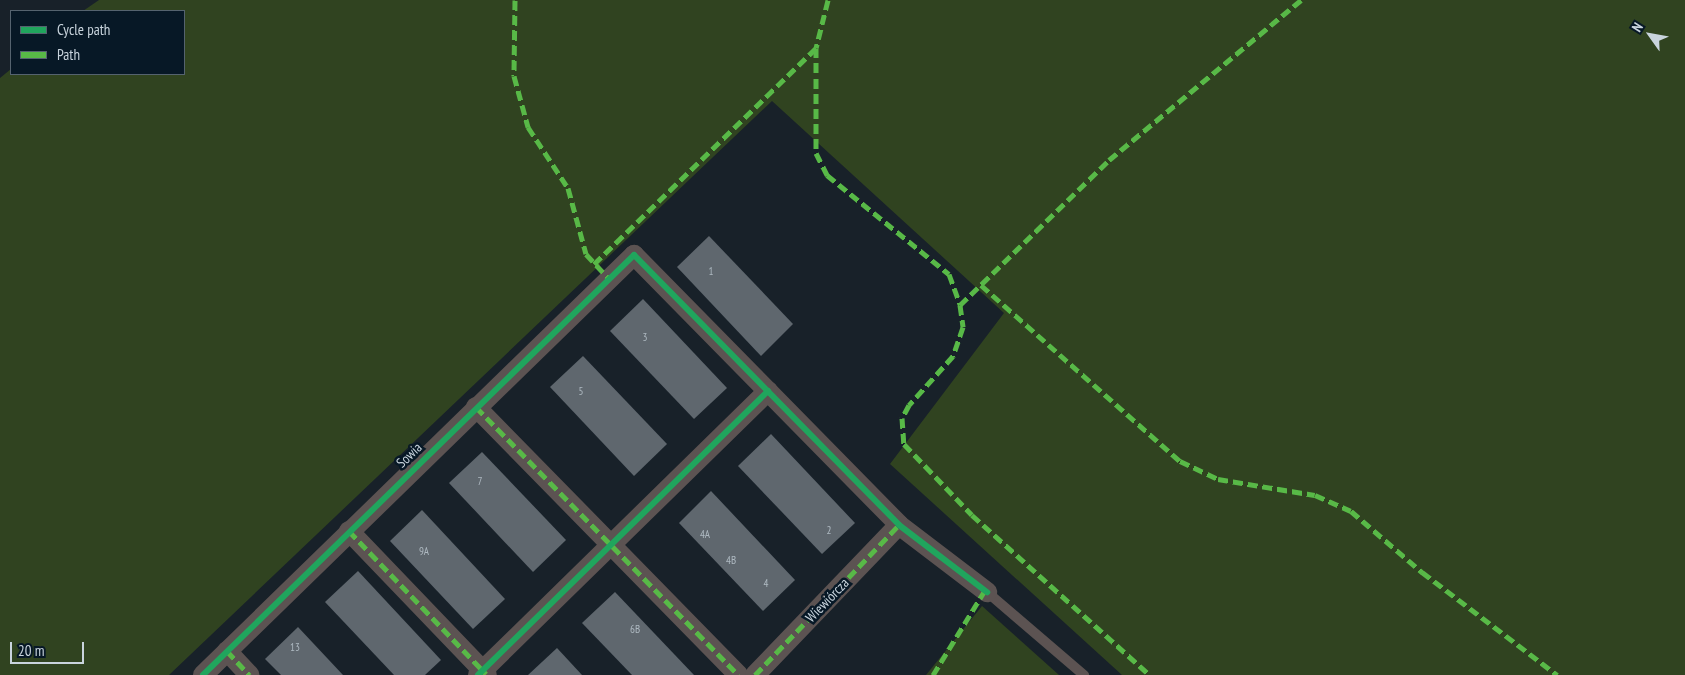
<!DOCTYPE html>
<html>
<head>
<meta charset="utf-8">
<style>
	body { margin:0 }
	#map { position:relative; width:1685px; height:675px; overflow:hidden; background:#182129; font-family:"PT Sans Narrow",sans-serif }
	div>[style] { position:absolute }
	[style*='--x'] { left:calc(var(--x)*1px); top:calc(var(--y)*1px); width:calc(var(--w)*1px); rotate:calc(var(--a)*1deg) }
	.green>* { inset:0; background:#304320 }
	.building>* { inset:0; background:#5f676e }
	.service>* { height:10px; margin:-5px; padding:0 5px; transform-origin:5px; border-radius:5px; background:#5c5352 }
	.minor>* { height:20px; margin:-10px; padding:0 10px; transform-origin:10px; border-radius:10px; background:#5c5352 }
	.quiet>* { height:5px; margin-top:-2.5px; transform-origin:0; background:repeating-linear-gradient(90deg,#58b947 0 10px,transparent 0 15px) }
	.cycleway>* { height:6px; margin:-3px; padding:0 3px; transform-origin:3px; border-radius:3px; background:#20a55d }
	span { translate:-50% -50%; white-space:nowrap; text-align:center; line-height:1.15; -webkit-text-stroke:5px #071826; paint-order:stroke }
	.number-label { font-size:11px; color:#aeb9c1 }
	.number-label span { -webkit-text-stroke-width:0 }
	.street-label { font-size:14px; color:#c9d4dd }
	.legend { position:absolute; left:10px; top:10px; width:175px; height:65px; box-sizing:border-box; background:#071826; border:1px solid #55636f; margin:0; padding:6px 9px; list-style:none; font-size:15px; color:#c9d4dd }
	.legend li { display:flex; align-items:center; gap:10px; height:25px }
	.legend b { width:25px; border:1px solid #55636f }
	.north { position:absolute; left:1625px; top:10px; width:50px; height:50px; -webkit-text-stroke:4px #071826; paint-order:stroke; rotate:302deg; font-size:14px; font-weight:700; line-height:20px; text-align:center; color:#c9d4dd }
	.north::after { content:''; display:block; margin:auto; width:18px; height:22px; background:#c9d4dd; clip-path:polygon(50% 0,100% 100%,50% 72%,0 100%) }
	.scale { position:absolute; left:10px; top:642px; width:74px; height:22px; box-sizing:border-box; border:2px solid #c9d4dd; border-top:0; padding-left:6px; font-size:15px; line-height:18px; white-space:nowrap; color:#c9d4dd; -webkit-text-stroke:4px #071826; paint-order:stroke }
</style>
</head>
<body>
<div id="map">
	<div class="green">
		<div style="clip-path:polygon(99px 0,1685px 0,1685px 675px,1122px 675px,890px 464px,1004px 313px,772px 101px,169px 675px,0 675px,0 78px,11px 69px,11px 74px,184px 74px,184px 11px,83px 11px)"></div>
		<div style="clip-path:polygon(982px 606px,1059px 675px,926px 675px)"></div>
	</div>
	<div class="building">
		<div style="clip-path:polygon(709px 236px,793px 324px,761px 356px,677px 267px)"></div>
		<div style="clip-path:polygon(643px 299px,727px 388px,694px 419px,610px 331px)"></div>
		<div style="clip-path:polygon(583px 356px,667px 444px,634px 476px,550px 387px)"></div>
		<div style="clip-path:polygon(771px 434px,855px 523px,822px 554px,738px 466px)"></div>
		<div style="clip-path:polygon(482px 452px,566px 540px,533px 572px,449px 483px)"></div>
		<div style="clip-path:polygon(711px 491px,795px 580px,763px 611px,679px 523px)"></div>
		<div style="clip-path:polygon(422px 510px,505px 599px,473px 629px,390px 541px)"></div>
		<div style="clip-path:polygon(358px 571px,441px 660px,425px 675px,394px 675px,325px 602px)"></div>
		<div style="clip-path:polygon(615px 592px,694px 675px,632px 675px,582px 623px)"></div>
		<div style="clip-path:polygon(298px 627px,343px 675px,281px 675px,265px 659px)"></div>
		<div style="clip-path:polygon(557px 648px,582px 675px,528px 675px)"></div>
	</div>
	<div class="service">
		<div style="--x:987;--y:592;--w:128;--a:40.6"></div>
	</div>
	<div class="minor">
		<div style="--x:476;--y:407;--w:375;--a:45.6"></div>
		<div style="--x:349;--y:531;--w:199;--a:46.2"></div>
		<div style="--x:227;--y:651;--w:33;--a:47"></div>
		<div style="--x:203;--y:675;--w:602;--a:-44.26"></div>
		<div style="--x:634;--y:255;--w:378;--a:45.5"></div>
		<div style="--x:899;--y:525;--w:111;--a:37.3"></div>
		<div style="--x:478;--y:675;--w:406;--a:-44.4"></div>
		<div style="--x:755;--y:675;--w:208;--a:-46.2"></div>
	</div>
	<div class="quiet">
		<div style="--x:515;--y:0;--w:76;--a:90.8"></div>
		<div style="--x:514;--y:76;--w:53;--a:74.6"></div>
		<div style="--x:528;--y:127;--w:73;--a:56.7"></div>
		<div style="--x:568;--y:188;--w:68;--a:74.7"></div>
		<div style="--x:586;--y:254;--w:34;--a:47"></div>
		<div style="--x:828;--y:0;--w:49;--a:104"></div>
		<div style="--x:816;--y:48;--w:105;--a:90"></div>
		<div style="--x:816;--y:153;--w:25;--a:63"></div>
		<div style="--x:827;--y:175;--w:157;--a:39.1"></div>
		<div style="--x:949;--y:274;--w:33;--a:70"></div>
		<div style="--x:960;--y:305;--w:22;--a:82"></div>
		<div style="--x:963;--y:327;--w:31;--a:109"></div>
		<div style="--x:953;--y:356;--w:66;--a:131.9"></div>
		<div style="--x:909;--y:405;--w:15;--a:118"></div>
		<div style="--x:902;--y:418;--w:26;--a:86"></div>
		<div style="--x:904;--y:444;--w:98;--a:46.2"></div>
		<div style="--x:972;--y:515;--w:239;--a:42"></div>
		<div style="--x:594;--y:264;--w:310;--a:-44.2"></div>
		<div style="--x:981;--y:285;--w:266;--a:41.5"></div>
		<div style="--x:1180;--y:461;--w:42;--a:25.3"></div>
		<div style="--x:1218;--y:479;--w:98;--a:9.4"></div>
		<div style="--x:1315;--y:495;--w:39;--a:24"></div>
		<div style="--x:1351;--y:511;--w:94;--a:40.7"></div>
		<div style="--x:1422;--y:572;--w:170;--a:37.3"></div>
		<div style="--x:960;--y:305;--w:208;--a:-44.2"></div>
		<div style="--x:1109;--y:160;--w:250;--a:-39.8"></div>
		<div style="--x:476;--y:407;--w:375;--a:45.6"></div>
		<div style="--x:349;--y:531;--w:198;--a:46.2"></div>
		<div style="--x:227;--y:651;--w:33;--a:47"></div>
		<div style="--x:755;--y:675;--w:208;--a:-46.2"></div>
		<div style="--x:933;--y:675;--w:100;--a:-58.5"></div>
	</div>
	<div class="cycleway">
		<div style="--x:203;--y:675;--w:602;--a:-44.26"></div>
		<div style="--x:634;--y:255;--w:378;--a:45.5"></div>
		<div style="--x:899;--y:525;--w:111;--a:37.3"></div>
		<div style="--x:478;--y:675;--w:406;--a:-44.4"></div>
	</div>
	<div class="number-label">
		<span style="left:711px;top:271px">1</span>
		<span style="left:645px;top:337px">3</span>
		<span style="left:581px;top:391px">5</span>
		<span style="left:480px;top:481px">7</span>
		<span style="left:829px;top:530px">2</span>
		<span style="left:705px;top:534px">4A</span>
		<span style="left:424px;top:551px">9A</span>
		<span style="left:731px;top:560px">4B</span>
		<span style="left:766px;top:583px">4</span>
		<span style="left:635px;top:629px">6B</span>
		<span style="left:295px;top:647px">13</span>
	</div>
	<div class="street-label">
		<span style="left:409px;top:455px;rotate:-44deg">Sowia</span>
		<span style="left:827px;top:600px;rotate:-46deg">Wiewiórcza</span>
	</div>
	<ul class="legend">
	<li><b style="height:6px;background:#20a55d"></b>Cycle path</li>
	<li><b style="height:6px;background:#58b947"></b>Path</li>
	</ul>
	<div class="north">N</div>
	<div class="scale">20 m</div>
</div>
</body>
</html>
